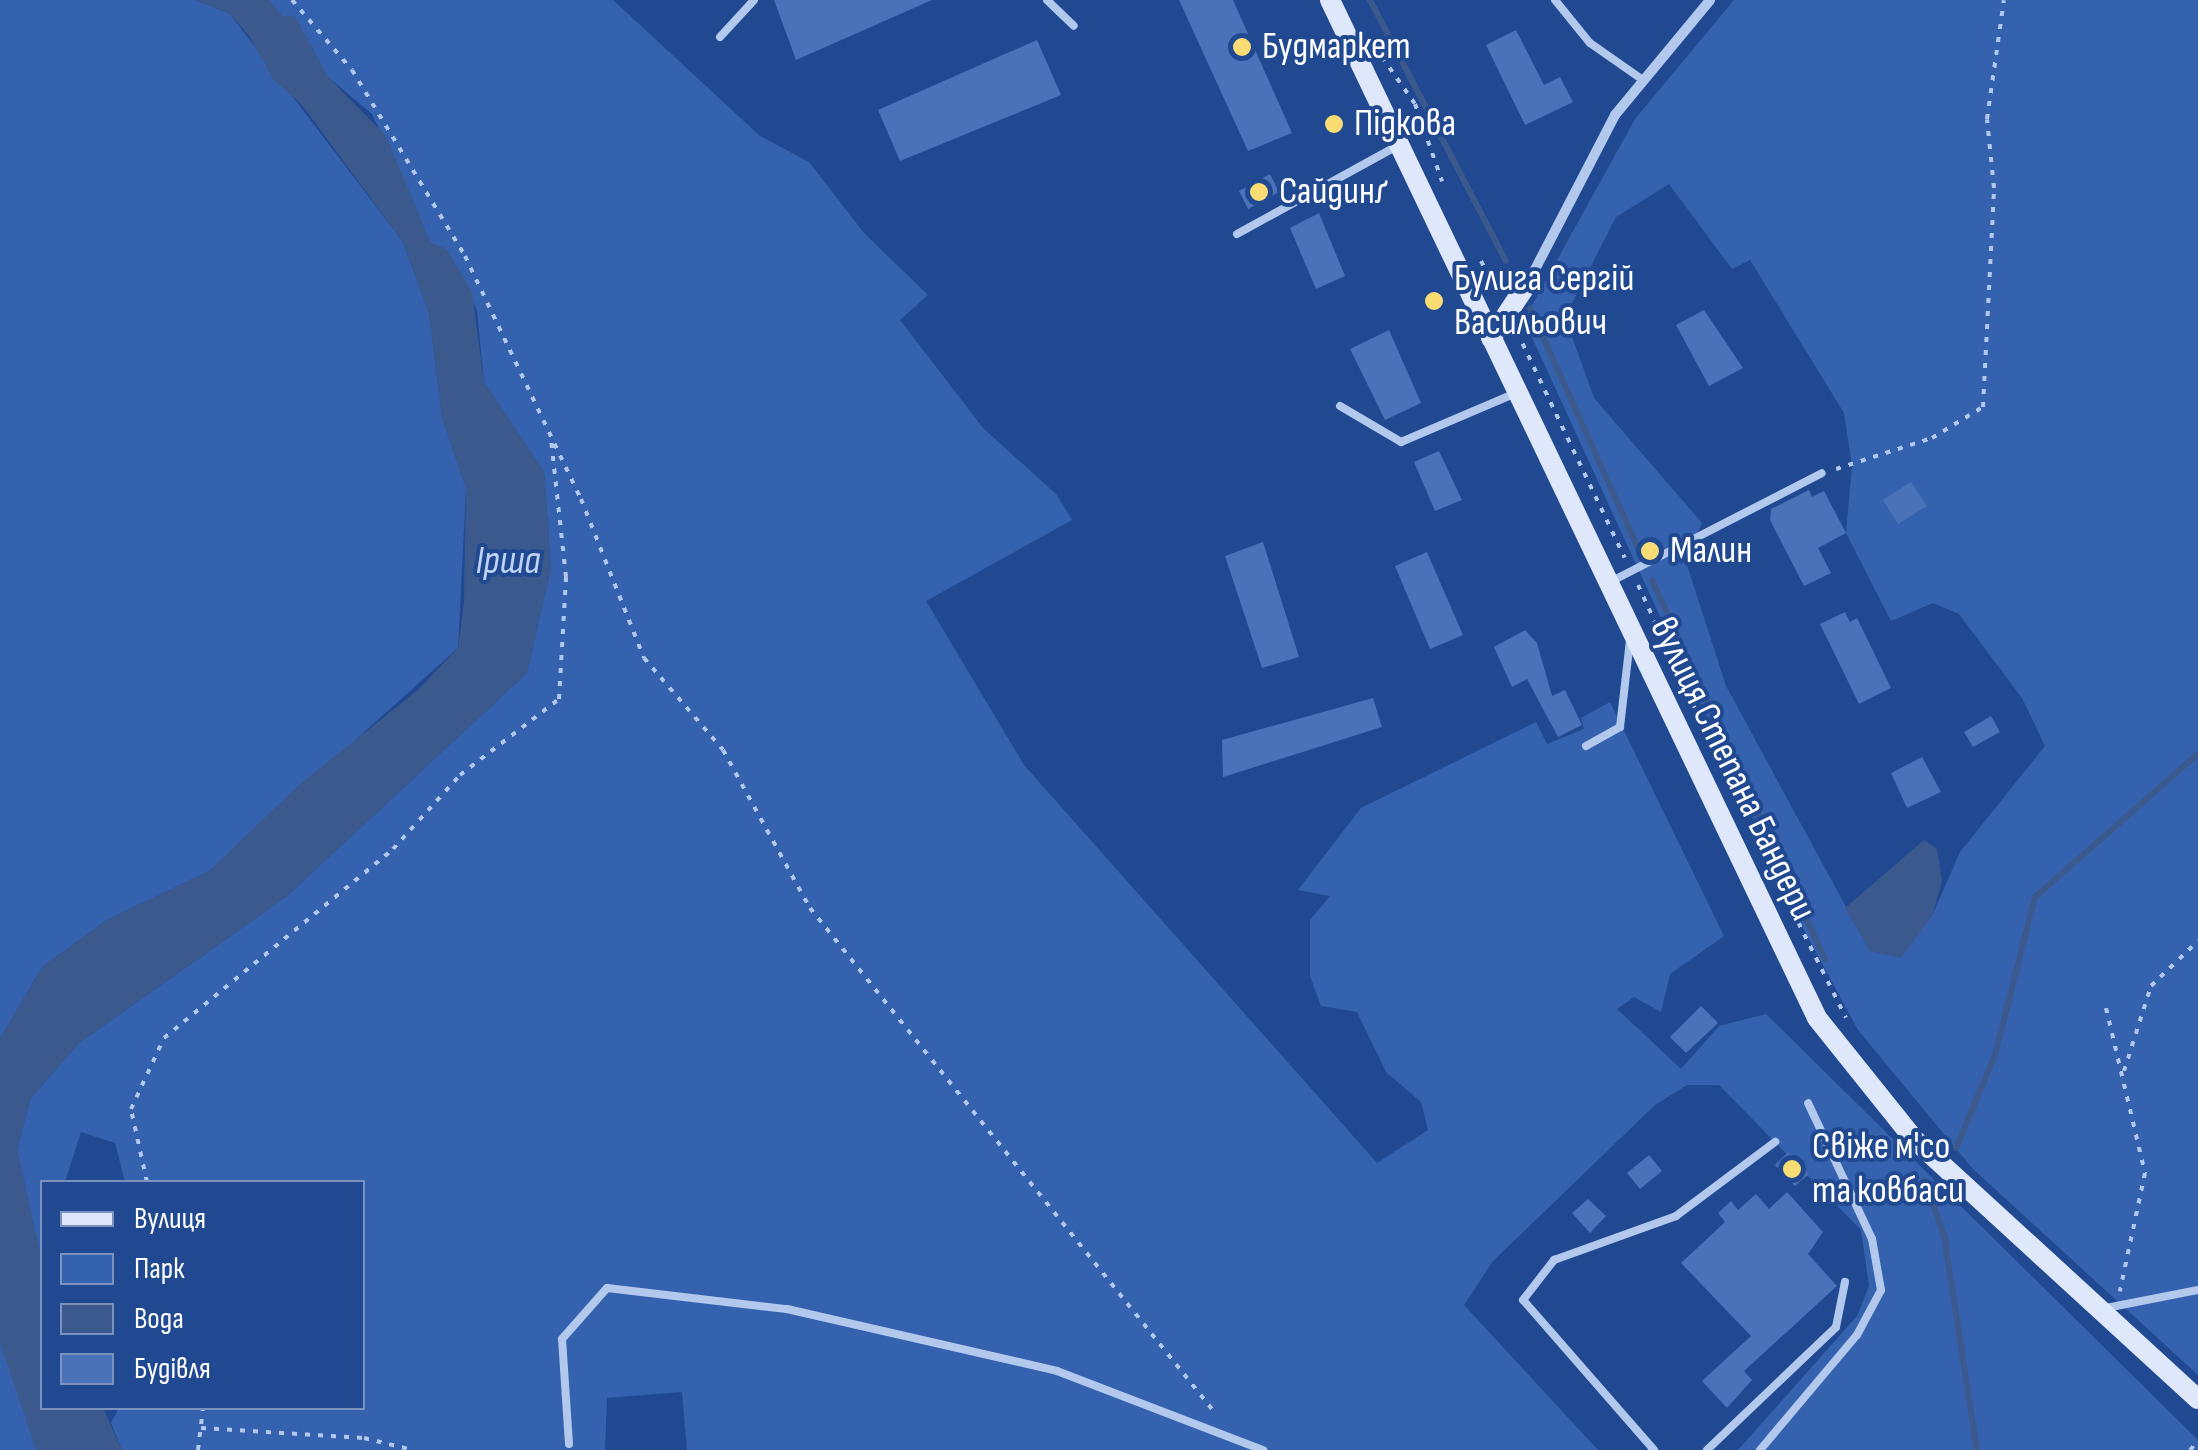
<!DOCTYPE html>
<html>
<head>
<meta charset="utf-8">
<style>
	body { margin:0 }
	#map { position:relative; width:2198px; height:1450px; overflow:hidden; background:#214991; font-family:"Sofia Sans Condensed",sans-serif }
	div>[style] { position:absolute }
	[style*='--x'] { left:calc(var(--x)*1px); top:calc(var(--y)*1px); width:calc(var(--w)*1px); rotate:calc(var(--a)*1deg) }
	.green>* { inset:0; background:#3562af }
	.water>* { inset:0; background:#3c598d }
	.stream>* { height:6px; margin:-3px; padding:0 3px; transform-origin:3px; border-radius:3px; background:#3c598d }
	.building>* { inset:0; background:#4a72b8 }
	.path>* { height:4px; margin-top:-2px; transform-origin:0; background:repeating-linear-gradient(90deg,#b3c8ed 0 5px,transparent 0 13px) }
	.lane>* { height:8px; margin:-4px; padding:0 4px; transform-origin:4px; border-radius:4px; background:#b3c8ed }
	.street>* { height:10px; margin:-5px; padding:0 5px; transform-origin:5px; border-radius:5px; background:#b3c8ed }
	.secondary>* { height:20px; margin:-10px; padding:0 10px; transform-origin:10px; border-radius:10px; background:#dfe8fa }
	.dots>* { width:28px; height:28px; translate:-50% -50%; box-sizing:border-box; border:5px solid #214991; border-radius:50% }
	span { translate:-50% -50%; white-space:nowrap; text-align:center; line-height:1.15; -webkit-text-stroke:8px #214991; paint-order:stroke }
	.poi-label { font-size:38px; color:#fff }
	.left { translate:0 -50%; text-align:left }
	.street-label { font-size:38px; color:#fff }
	.water-label { font-size:40px; color:#bfd3f4; font-style:italic }
	.legend { position:absolute; left:40px; top:1180px; width:325px; height:230px; box-sizing:border-box; background:#214991; border:2px solid #7a92bd; margin:0; padding:12px 18px; list-style:none; font-size:30px; color:#fff }
	.legend li { display:flex; align-items:center; gap:20px; height:50px }
	.legend b { width:50px; border:2px solid #7a92bd }
</style>
</head>
<body>
<div id="map">
	<div class="green">
		<div style="clip-path:polygon(0 0,196px 0,230px 14px,403px 242px,429px 314px,442px 417px,466px 488px,458px 648px,209px 871px,107px 920px,42px 967px,0 1039px)"></div>
		<div style="clip-path:polygon(269px 0,613px 0,760px 136px,809px 162px,864px 233px,928px 295px,900px 320px,983px 428px,1056px 494px,1072px 520px,926px 601px,1024px 765px,1377px 1163px,1428px 1130px,1421px 1102px,1386px 1072px,1357px 1012px,1321px 1006px,1310px 976px,1310px 920px,1330px 896px,1298px 890px,1361px 808px,1536px 722px,1547px 744px,1584px 729px,1581px 718px,1610px 702px,1724px 936px,1670px 974px,1661px 1012px,1634px 997px,1617px 1009px,1681px 1069px,1719px 1026px,1766px 1014px,2198px 1440px,2198px 1450px,1738px 1450px,1857px 1316px,1869px 1286px,1861px 1230px,1719px 1085px,1687px 1085px,1655px 1105px,1493px 1261px,1464px 1305px,1598px 1450px,687px 1450px,682px 1392px,607px 1398px,605px 1450px,122px 1450px,111px 1423px,119px 1408px,362px 1408px,362px 1182px,125px 1182px,115px 1143px,81px 1132px,65px 1182px,42px 1182px,40px 1253px,17px 1150px,30px 1099px,79px 1043px,287px 896px,527px 673px,551px 568px,544px 472px,484px 382px,477px 310px,447px 250px,431px 243px,372px 114px,328px 77px)"></div>
		<div style="clip-path:polygon(evenodd,1734px 0,2198px 0,2198px 1375px,1972px 1168px,1858px 1030px,1803px 928px,1524px 320px,1635px 119px,1734px 0,1669px 184px,1732px 269px,1750px 260px,1844px 413px,1852px 466px,1846px 533px,1891px 621px,1933px 603px,1959px 614px,2022px 698px,2045px 746px,1960px 852px,1932px 916px,1870px 951px,1726px 686px,1685px 559px,1702px 523px,1594px 398px,1565px 317px,1616px 217px,1669px 184px)"></div>
		<div style="clip-path:polygon(0 1343px,5px 1349px,36px 1450px,0 1450px)"></div>
	</div>
	<div class="water">
		<div style="clip-path:polygon(196px 0,269px 0,282px 16px,295px 16px,328px 77px,386px 136px,431px 243px,447px 250px,472px 292px,484px 382px,544px 472px,551px 568px,527px 673px,287px 896px,79px 1043px,30px 1099px,17px 1150px,42px 1261px,42px 1408px,103px 1408px,122px 1450px,36px 1450px,0 1343px,0 1039px,42px 967px,107px 920px,209px 871px,300px 784px,418px 690px,458px 648px,464px 602px,466px 488px,442px 417px,429px 314px,403px 242px,302px 105px,273px 79px,250px 37px,230px 14px)"></div>
		<div style="clip-path:polygon(1924px 840px,1937px 849px,1942px 881px,1932px 916px,1901px 958px,1870px 951px,1845px 908px)"></div>
	</div>
	<div class="stream">
		<div style="--x:1370;--y:0;--w:294;--a:62.5"></div>
		<div style="--x:1530;--y:308;--w:263;--a:65.8"></div>
		<div style="--x:1652;--y:580;--w:417;--a:65.5"></div>
		<div style="--x:1956;--y:1148;--w:101;--a:-67.2"></div>
		<div style="--x:1995;--y:1055;--w:163;--a:-75.8"></div>
		<div style="--x:2035;--y:897;--w:217;--a:-41.3"></div>
		<div style="--x:1924;--y:1180;--w:59;--a:70"></div>
		<div style="--x:1944;--y:1235;--w:218;--a:81.3"></div>
	</div>
	<div class="building">
		<div style="clip-path:polygon(774px 0,932px 0,796px 60px)"></div>
		<div style="clip-path:polygon(1179px 0,1233px 0,1292px 133px,1248px 151px)"></div>
		<div style="clip-path:polygon(1516px 30px,1544px 85px,1560px 77px,1573px 102px,1525px 125px,1486px 45px)"></div>
		<div style="clip-path:polygon(1037px 40px,1061px 95px,900px 161px,878px 110px)"></div>
		<div style="clip-path:polygon(1270px 174px,1279px 192px,1248px 209px,1239px 191px)"></div>
		<div style="clip-path:polygon(1319px 213px,1345px 276px,1316px 289px,1290px 228px)"></div>
		<div style="clip-path:polygon(1704px 310px,1743px 368px,1709px 386px,1676px 325px)"></div>
		<div style="clip-path:polygon(1389px 330px,1421px 403px,1385px 420px,1350px 349px)"></div>
		<div style="clip-path:polygon(1439px 451px,1462px 500px,1435px 511px,1414px 462px)"></div>
		<div style="clip-path:polygon(1911px 482px,1927px 506px,1898px 524px,1883px 500px)"></div>
		<div style="clip-path:polygon(1809px 490px,1812px 497px,1824px 491px,1846px 533px,1818px 548px,1831px 573px,1804px 586px,1770px 520px,1771px 509px)"></div>
		<div style="clip-path:polygon(1263px 542px,1299px 657px,1262px 668px,1225px 556px)"></div>
		<div style="clip-path:polygon(1427px 552px,1463px 635px,1430px 649px,1395px 566px)"></div>
		<div style="clip-path:polygon(1845px 612px,1850px 622px,1857px 618px,1891px 688px,1859px 704px,1820px 624px)"></div>
		<div style="clip-path:polygon(1525px 630px,1537px 643px,1552px 696px,1565px 690px,1582px 725px,1558px 737px,1527px 679px,1512px 687px,1494px 647px)"></div>
		<div style="clip-path:polygon(1373px 698px,1382px 727px,1223px 777px,1222px 740px)"></div>
		<div style="clip-path:polygon(1991px 716px,2000px 732px,1973px 747px,1964px 732px)"></div>
		<div style="clip-path:polygon(1922px 757px,1941px 792px,1907px 808px,1891px 773px)"></div>
		<div style="clip-path:polygon(1701px 1006px,1718px 1023px,1686px 1053px,1670px 1037px)"></div>
		<div style="clip-path:polygon(1788px 1152px,1809px 1174px,1795px 1186px,1775px 1165px)"></div>
		<div style="clip-path:polygon(1649px 1155px,1662px 1171px,1640px 1189px,1627px 1173px)"></div>
		<div style="clip-path:polygon(1787px 1192px,1823px 1232px,1808px 1254px,1837px 1286px,1744px 1371px,1752px 1380px,1727px 1408px,1702px 1381px,1751px 1336px,1681px 1263px,1725px 1222px,1718px 1213px,1731px 1201px,1738px 1210px,1756px 1194px,1769px 1209px)"></div>
		<div style="clip-path:polygon(1588px 1199px,1606px 1216px,1590px 1233px,1572px 1213px)"></div>
	</div>
	<div class="path">
		<div style="--x:292;--y:0;--w:92;--a:49.4"></div>
		<div style="--x:352;--y:70;--w:218;--a:58.7"></div>
		<div style="--x:465;--y:256;--w:269;--a:64.5"></div>
		<div style="--x:581;--y:499;--w:171;--a:68.4"></div>
		<div style="--x:644;--y:658;--w:121;--a:49.3"></div>
		<div style="--x:723;--y:750;--w:180;--a:61.2"></div>
		<div style="--x:810;--y:908;--w:649;--a:51.26"></div>
		<div style="--x:1382;--y:57;--w:57;--a:54.9"></div>
		<div style="--x:1415;--y:104;--w:82;--a:70.7"></div>
		<div style="--x:1481;--y:261;--w:36;--a:63"></div>
		<div style="--x:1517;--y:332;--w:250;--a:64.5"></div>
		<div style="--x:1836;--y:469;--w:101;--a:-17.9"></div>
		<div style="--x:1932;--y:438;--w:60;--a:-31.3"></div>
		<div style="--x:1983;--y:407;--w:219;--a:-87.1"></div>
		<div style="--x:1994;--y:188;--w:69;--a:-95.8"></div>
		<div style="--x:1987;--y:119;--w:120;--a:-81.9"></div>
		<div style="--x:1638;--y:585;--w:191;--a:65.2"></div>
		<div style="--x:1781;--y:888;--w:145;--a:63.4"></div>
		<div style="--x:2106;--y:1008;--w:170;--a:76.7"></div>
		<div style="--x:2145;--y:1173;--w:121;--a:102"></div>
		<div style="--x:2124;--y:1071;--w:89;--a:-72.4"></div>
		<div style="--x:2151;--y:986;--w:65;--a:-43.8"></div>
		<div style="--x:147;--y:1182;--w:75;--a:-102.4"></div>
		<div style="--x:131;--y:1109;--w:78;--a:-65.1"></div>
		<div style="--x:164;--y:1038;--w:297;--a:-39.5"></div>
		<div style="--x:393;--y:849;--w:100;--a:-47.8"></div>
		<div style="--x:460;--y:775;--w:125;--a:-37.5"></div>
		<div style="--x:559;--y:699;--w:122;--a:-86.7"></div>
		<div style="--x:566;--y:577;--w:139;--a:-96.2"></div>
		<div style="--x:201;--y:1428;--w:163;--a:3.5"></div>
		<div style="--x:364;--y:1438;--w:50;--a:13.8"></div>
		<div style="--x:198;--y:1450;--w:42;--a:-83.2"></div>
		<div style="--x:2190;--y:1450;--w:12;--a:-48"></div>
	</div>
	<div class="lane">
		<div style="--x:1047;--y:0;--w:37;--a:44"></div>
		<div style="--x:1555;--y:0;--w:55;--a:50.9"></div>
		<div style="--x:1590;--y:43;--w:65;--a:34.9"></div>
		<div style="--x:720;--y:37;--w:50;--a:-47.4"></div>
		<div style="--x:1237;--y:234;--w:185;--a:-28.8"></div>
		<div style="--x:1340;--y:406;--w:71;--a:30.5"></div>
		<div style="--x:1401;--y:442;--w:125;--a:-23.1"></div>
		<div style="--x:1610;--y:582;--w:238;--a:-27.2"></div>
		<div style="--x:1586;--y:746;--w:39;--a:-29"></div>
		<div style="--x:1620;--y:727;--w:87;--a:-83.4"></div>
		<div style="--x:2106;--y:1308;--w:94;--a:-11.1"></div>
		<div style="--x:569;--y:1444;--w:105;--a:-93.8"></div>
		<div style="--x:562;--y:1339;--w:68;--a:-48.6"></div>
		<div style="--x:607;--y:1288;--w:181;--a:6.7"></div>
		<div style="--x:787;--y:1309;--w:277;--a:12.9"></div>
		<div style="--x:1057;--y:1371;--w:221;--a:21"></div>
		<div style="--x:1654;--y:1450;--w:199;--a:-131.1"></div>
		<div style="--x:1523;--y:1300;--w:51;--a:-52.2"></div>
		<div style="--x:1554;--y:1260;--w:130;--a:-19.8"></div>
		<div style="--x:1676;--y:1216;--w:124;--a:-36.8"></div>
		<div style="--x:1707;--y:1450;--w:178;--a:-43.6"></div>
		<div style="--x:1836;--y:1327;--w:46;--a:-78.7"></div>
		<div style="--x:1760;--y:1450;--w:150;--a:-49.9"></div>
		<div style="--x:1857;--y:1335;--w:51;--a:-61.9"></div>
		<div style="--x:1881;--y:1290;--w:52;--a:-100"></div>
		<div style="--x:1872;--y:1239;--w:150;--a:-115.2"></div>
	</div>
	<div class="street">
		<div style="--x:1529;--y:281;--w:187;--a:-62.6"></div>
		<div style="--x:1615;--y:115;--w:149;--a:-50.4"></div>
	</div>
	<div class="secondary">
		<div style="--x:1330;--y:0;--w:1128;--a:64.43"></div>
		<div style="--x:1817;--y:1018;--w:155;--a:51.3"></div>
		<div style="--x:1914;--y:1139;--w:385;--a:42.5"></div>
		<div style="--x:1491;--y:338;--w:69;--a:-56.3"></div>
	</div>
	<div class="dots">
		<div style="left:1242px;top:47px;background:#f9dd74"></div>
		<div style="left:1334px;top:124px;background:#f9dd74"></div>
		<div style="left:1259px;top:192px;background:#f9dd74"></div>
		<div style="left:1434px;top:301px;background:#f9dd74"></div>
		<div style="left:1650px;top:551px;background:#f9dd74"></div>
		<div style="left:1792px;top:1169px;background:#f9dd74"></div>
	</div>
	<div class="poi-label">
		<span class="left" style="left:1262px;top:47px">Будмаркет</span>
		<span class="left" style="left:1354px;top:124px">Підкова</span>
		<span class="left" style="left:1279px;top:192px">Сайдинґ</span>
		<span class="left" style="left:1454px;top:301px">Булига Сергій<br>Васильович</span>
		<span class="left" style="left:1670px;top:551px">Малин</span>
		<span class="left" style="left:1812px;top:1169px">Свіже м'со<br>та ковбаси</span>
	</div>
	<div class="street-label">
		<span style="left:1733px;top:769px;rotate:64deg">вулиця Степана Бандери</span>
	</div>
	<div class="water-label">
		<span style="left:508px;top:561px">Ірша</span>
	</div>
	<ul class="legend">
	<li><b style="height:12px;background:#dfe8fa"></b>Вулиця</li>
	<li><b style="height:28px;background:#3562af"></b>Парк</li>
	<li><b style="height:28px;background:#3c598d"></b>Вода</li>
	<li><b style="height:28px;background:#4a72b8"></b>Будівля</li>
	</ul>
</div>
</body>
</html>
